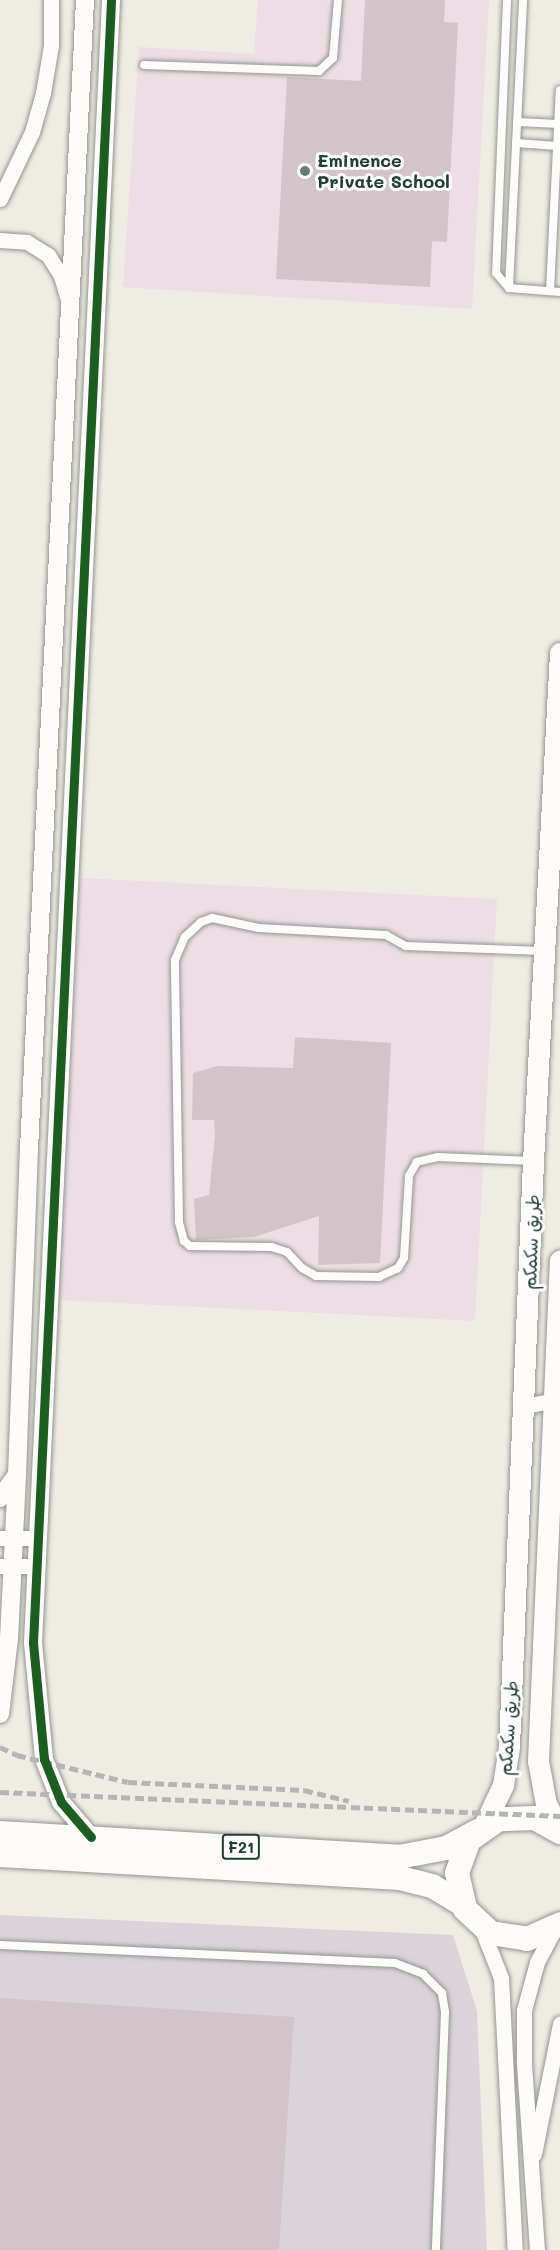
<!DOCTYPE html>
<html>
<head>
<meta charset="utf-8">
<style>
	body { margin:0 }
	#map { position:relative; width:560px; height:2250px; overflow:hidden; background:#efece3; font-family:Mali,"Playpen Sans Arabic",sans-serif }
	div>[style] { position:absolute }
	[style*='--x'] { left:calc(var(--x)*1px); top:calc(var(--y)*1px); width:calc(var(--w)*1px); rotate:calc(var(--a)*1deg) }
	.built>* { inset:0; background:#eedde5 }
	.industrial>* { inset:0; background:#dcd3da }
	.building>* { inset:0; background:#d2c4c8 }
	.roads { filter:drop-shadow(0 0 2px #939690) drop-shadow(0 0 2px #939690) }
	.service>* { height:8px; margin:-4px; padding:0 4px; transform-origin:4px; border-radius:4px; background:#fdfcfb }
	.minor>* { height:15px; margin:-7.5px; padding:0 7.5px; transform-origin:7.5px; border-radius:7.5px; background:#fdfcfb }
	.tertiary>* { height:18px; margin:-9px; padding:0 9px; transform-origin:9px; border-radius:9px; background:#fdfcfb }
	.secondary>* { height:21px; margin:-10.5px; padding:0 10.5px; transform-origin:10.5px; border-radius:10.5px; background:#fdfcfb }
	.trunk>* { height:24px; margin:-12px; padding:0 12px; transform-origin:12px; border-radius:12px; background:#fdfcfb }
	.rail>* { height:4.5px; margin-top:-2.25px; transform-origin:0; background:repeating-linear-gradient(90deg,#b4b6b4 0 9px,transparent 0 13.5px) }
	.cycleway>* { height:9px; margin:-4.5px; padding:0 4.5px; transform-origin:4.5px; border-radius:4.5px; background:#1b5e20 }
	.dots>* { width:16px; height:16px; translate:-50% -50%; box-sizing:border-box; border:3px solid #fff; border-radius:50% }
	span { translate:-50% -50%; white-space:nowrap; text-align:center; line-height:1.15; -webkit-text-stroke:6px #fff; paint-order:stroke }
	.shield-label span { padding:2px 4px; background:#fff; border:2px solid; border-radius:4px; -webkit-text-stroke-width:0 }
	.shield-label { font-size:16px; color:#1f3d34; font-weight:700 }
	.poi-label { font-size:18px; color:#1f3d34; font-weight:700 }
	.left { translate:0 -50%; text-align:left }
	.street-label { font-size:18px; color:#1f3d34 }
</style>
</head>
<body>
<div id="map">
	<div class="built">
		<div style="clip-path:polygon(258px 0,489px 0,472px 309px,123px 287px,139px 47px,254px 54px)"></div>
		<div style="clip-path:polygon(80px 878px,497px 899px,475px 1321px,58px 1300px)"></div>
	</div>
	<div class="industrial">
		<div style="clip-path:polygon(0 1915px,453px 1935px,477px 2011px,487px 2250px,0 2250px)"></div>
	</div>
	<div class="building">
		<div style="clip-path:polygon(365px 0,445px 0,444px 22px,458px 23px,447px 242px,432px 241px,430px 287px,276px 279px,287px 77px,361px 81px)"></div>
		<div style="clip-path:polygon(295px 1037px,391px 1043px,380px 1263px,318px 1265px,319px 1216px,254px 1237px,196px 1240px,194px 1199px,209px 1195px,215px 1135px,214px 1120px,192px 1120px,193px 1073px,217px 1066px,293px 1068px)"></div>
		<div style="clip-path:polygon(0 1998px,294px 2017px,279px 2250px,0 2250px)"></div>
	</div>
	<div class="roads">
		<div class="service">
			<div style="--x:507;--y:0;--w:273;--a:92.3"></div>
			<div style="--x:496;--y:273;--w:20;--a:49"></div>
			<div style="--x:509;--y:288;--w:51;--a:4.5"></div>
			<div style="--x:144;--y:65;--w:175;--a:2"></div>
			<div style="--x:319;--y:71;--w:19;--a:-43"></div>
			<div style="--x:333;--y:58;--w:58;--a:-85.1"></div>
			<div style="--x:517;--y:122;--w:41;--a:2.8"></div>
			<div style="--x:516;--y:143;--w:41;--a:4.2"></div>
			<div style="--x:509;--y:288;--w:288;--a:-87.2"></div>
			<div style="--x:550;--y:291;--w:201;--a:-87.2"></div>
			<div style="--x:532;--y:1161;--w:94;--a:-177.6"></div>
			<div style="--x:438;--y:1157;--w:22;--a:167"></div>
			<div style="--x:417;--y:1162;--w:16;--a:120"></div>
			<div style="--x:409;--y:1176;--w:82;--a:93.5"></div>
			<div style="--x:404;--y:1258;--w:12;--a:121"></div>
			<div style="--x:398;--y:1268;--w:21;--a:155"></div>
			<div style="--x:379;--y:1277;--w:63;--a:-179.1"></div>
			<div style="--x:316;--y:1276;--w:16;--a:-150"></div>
			<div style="--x:302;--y:1268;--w:22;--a:-133"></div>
			<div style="--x:287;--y:1252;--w:16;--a:-162"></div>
			<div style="--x:272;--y:1247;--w:82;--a:-179.3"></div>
			<div style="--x:190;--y:1246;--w:8;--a:-140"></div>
			<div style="--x:184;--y:1241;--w:20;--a:-105"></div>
			<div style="--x:179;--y:1222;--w:262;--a:-90.9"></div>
			<div style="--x:175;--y:960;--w:25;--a:-67"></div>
			<div style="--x:185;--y:937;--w:22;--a:-43"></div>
			<div style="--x:201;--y:922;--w:12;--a:-20"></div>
			<div style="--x:212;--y:918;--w:48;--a:12"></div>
			<div style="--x:259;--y:928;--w:127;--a:3.2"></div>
			<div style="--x:386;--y:935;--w:23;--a:29"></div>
			<div style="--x:406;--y:946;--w:136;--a:2.1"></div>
			<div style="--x:0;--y:1945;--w:395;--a:2.6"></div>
			<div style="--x:395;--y:1963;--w:30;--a:21"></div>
			<div style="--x:423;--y:1974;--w:27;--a:45"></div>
			<div style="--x:442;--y:1993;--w:19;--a:81"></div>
			<div style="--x:445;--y:2012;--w:238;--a:92.2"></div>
		</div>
		<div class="minor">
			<div style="--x:0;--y:199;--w:74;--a:-64.5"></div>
			<div style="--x:32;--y:132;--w:41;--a:-74.2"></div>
			<div style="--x:43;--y:93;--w:49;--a:-80.5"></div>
			<div style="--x:51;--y:45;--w:45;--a:-90"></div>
			<div style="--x:0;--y:240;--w:27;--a:4"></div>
			<div style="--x:27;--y:242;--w:25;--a:32"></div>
			<div style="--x:48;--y:255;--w:25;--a:58"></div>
			<div style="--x:61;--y:276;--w:22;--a:74"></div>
			<div style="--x:525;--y:1406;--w:36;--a:-11"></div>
			<div style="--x:0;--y:1538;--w:38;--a:0"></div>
			<div style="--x:0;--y:1566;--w:37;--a:0"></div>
			<div style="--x:481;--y:1927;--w:55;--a:68.6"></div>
			<div style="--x:501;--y:1978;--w:272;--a:87.1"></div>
			<div style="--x:534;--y:2154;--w:133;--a:-78.7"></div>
			<div style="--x:537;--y:2250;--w:188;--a:-94"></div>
			<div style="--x:524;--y:2062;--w:52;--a:-90"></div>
			<div style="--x:524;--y:2010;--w:50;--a:-74.8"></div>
			<div style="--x:537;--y:1962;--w:40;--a:-62"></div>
		</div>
		<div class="tertiary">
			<div style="--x:0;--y:1498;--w:29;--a:-54"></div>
			<div style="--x:0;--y:1714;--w:76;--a:-83.2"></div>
			<div style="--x:9;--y:1639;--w:164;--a:-87.2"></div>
			<div style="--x:17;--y:1475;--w:326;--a:-87.9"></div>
			<div style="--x:29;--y:1149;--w:1150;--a:-87.21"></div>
			<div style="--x:91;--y:1837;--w:46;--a:-130.6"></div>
			<div style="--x:61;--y:1802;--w:46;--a:-111.6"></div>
			<div style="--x:44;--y:1759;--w:117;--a:-95.4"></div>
			<div style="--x:33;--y:1643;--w:1645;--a:-87.28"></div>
		</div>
		<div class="secondary">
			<div style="--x:483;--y:1827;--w:47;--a:-64.5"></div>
			<div style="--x:503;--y:1785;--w:39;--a:-81"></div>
			<div style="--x:509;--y:1746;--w:585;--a:-87.65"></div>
			<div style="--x:533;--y:1161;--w:509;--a:-86.96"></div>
			<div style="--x:560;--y:1831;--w:30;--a:-117"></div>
			<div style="--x:546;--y:1804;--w:44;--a:-100.5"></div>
			<div style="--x:538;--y:1761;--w:501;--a:-87.49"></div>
		</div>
		<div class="trunk">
			<div style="--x:560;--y:1832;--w:29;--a:-151"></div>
			<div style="--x:535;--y:1818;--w:36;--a:178"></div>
			<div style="--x:499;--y:1819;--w:37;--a:145"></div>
			<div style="--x:469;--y:1840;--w:35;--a:110"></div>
			<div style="--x:457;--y:1873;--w:37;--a:77"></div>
			<div style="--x:465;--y:1909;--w:35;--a:43"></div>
			<div style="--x:491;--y:1933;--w:36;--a:9"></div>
			<div style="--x:527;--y:1939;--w:36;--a:-24"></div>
			<div style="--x:0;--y:1833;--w:400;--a:3.4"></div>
			<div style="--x:399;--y:1857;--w:48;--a:-10.8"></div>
			<div style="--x:446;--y:1848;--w:36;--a:-28"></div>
			<div style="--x:0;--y:1855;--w:401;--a:3.3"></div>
			<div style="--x:400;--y:1878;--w:33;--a:14"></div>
			<div style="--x:432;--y:1886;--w:35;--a:31"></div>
		</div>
	</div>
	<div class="rail">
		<div style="--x:0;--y:1747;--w:19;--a:25"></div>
		<div style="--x:17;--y:1755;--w:114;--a:13.7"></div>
		<div style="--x:128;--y:1782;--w:176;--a:2.6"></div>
		<div style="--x:304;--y:1790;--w:46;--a:13.7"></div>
		<div style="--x:0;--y:1792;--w:561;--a:2.45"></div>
	</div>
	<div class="cycleway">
		<div style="--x:91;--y:1837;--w:46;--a:-130.6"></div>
		<div style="--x:61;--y:1802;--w:46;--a:-111.6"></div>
		<div style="--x:44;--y:1759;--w:117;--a:-95.4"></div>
		<div style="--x:33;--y:1643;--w:1645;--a:-87.28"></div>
	</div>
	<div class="dots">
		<div style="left:305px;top:171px;background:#687a71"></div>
	</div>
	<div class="shield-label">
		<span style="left:241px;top:1847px">F21</span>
	</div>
	<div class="poi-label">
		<span class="left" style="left:317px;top:171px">Eminence<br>Private School</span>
	</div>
	<div class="street-label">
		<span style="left:531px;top:1242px;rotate:-88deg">طريق سكمكم</span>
		<span style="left:508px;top:1728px;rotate:-86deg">طريق سكمكم</span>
	</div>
</div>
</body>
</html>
